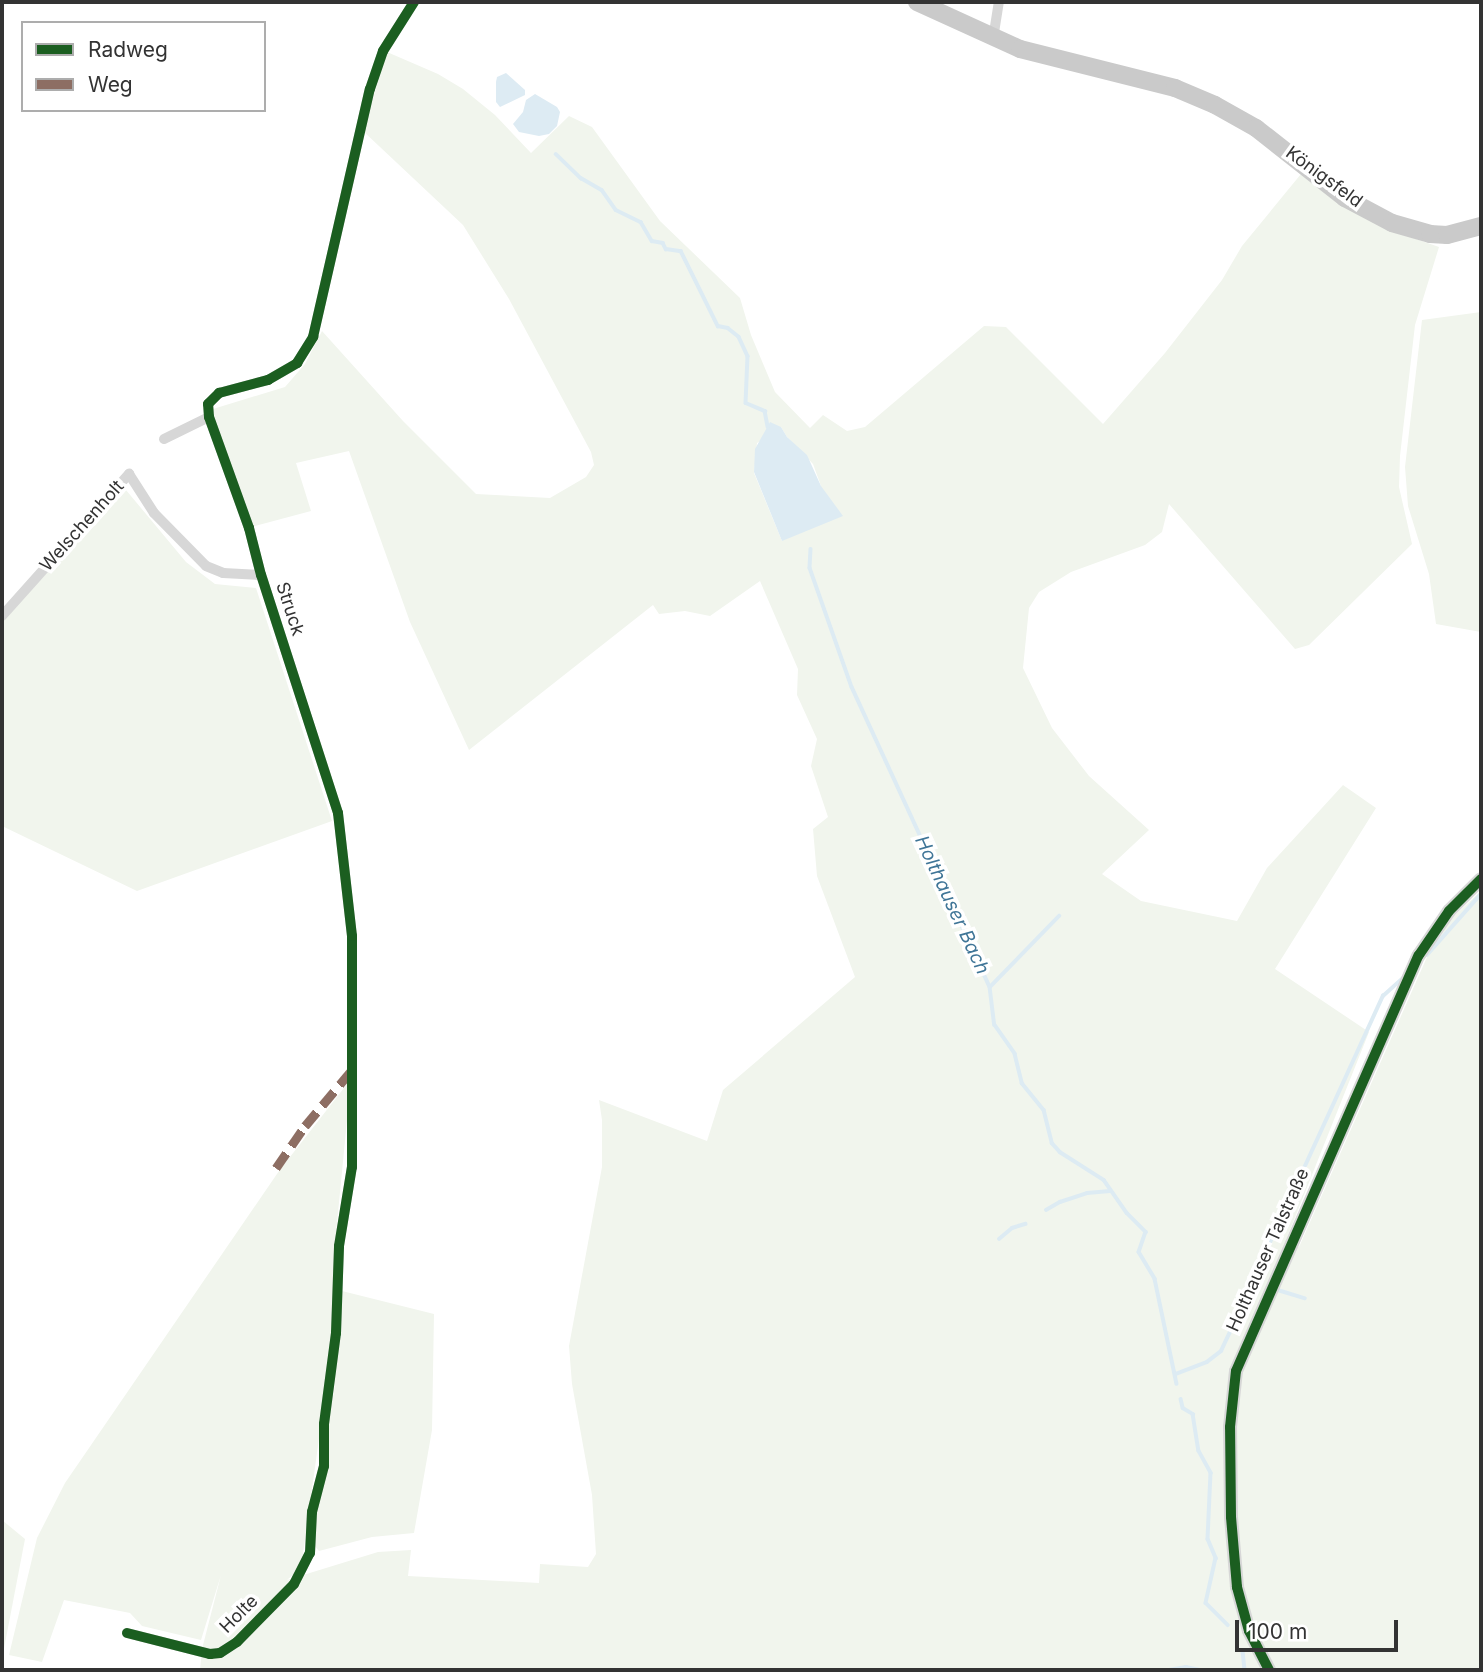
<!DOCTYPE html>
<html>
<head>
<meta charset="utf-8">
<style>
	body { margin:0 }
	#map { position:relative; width:1483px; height:1672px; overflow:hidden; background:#fff; font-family:Inter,sans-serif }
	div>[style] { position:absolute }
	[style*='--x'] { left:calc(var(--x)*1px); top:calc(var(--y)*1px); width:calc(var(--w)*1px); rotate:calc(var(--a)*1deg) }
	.green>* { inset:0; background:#f1f5ed }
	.water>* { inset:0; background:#ddebf3 }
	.stream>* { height:3.5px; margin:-1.75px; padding:0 1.75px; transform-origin:1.75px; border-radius:1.75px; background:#ddebf3 }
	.minor>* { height:10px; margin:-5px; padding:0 5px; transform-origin:5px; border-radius:5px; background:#d7d7d7 }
	.tertiary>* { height:14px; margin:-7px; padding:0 7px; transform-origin:7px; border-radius:7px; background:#d7d7d7 }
	.primary>* { height:18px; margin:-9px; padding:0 9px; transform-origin:9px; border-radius:9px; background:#cacaca }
	.quiet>* { height:9px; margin-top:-4.5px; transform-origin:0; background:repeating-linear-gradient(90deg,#8d6e63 0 18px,transparent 0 27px) }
	.cycleway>* { height:10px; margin:-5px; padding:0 5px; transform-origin:5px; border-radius:5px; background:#1b5e20 }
	span { translate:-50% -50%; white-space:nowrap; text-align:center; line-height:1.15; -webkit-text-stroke:7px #fff; paint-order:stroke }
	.street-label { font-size:18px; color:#333 }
	.water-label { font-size:19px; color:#3f7597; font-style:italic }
	.frame { position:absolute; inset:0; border:4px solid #333; pointer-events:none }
	.legend { position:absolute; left:21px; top:21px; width:245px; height:91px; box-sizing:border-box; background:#fff; border:2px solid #adadad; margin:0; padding:9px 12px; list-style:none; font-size:21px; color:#333 }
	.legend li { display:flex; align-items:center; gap:14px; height:35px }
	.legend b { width:35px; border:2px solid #adadad }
	.scale { position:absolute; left:1235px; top:1620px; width:163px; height:32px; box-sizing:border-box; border:4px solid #333; border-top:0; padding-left:9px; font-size:21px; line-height:24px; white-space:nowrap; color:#333; -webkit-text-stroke:5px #fff; paint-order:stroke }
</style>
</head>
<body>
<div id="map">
	<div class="green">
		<div style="clip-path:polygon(evenodd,387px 52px,438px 74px,463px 89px,495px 115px,531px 153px,569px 116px,592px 127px,660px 221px,740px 298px,751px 335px,775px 392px,810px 428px,823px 415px,847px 431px,865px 427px,984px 326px,1006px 327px,1103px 424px,1165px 353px,1222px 280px,1242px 246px,1301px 174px,1399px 233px,1439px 247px,1415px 325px,1400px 456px,1399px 487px,1412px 544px,1309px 645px,1295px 649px,1169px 504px,1162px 532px,1145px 545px,1071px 572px,1039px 592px,1029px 608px,1023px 668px,1052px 728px,1089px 776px,1149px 830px,1102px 874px,1141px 901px,1237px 921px,1267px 868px,1343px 785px,1376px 808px,1275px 969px,1369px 1032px,1286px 1240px,1299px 1247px,1427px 957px,1452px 918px,1481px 891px,1481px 1670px,200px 1670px,202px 1649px,221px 1575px,201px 1640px,142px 1626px,130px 1613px,64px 1600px,42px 1662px,9px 1655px,37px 1538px,65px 1483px,279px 1171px,351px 1079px,334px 1254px,332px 1345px,301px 1568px,287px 1580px,378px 1552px,411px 1550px,408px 1576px,539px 1583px,540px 1564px,588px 1567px,596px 1554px,592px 1495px,572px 1384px,569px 1346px,602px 1167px,602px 1120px,599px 1100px,707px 1141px,723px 1090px,855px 977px,817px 876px,813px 829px,828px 817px,811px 766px,817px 739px,797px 695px,798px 669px,760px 581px,710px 616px,685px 611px,659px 614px,653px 605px,469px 750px,410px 622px,349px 451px,296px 463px,311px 511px,251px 527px,220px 444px,213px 409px,285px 387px,305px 364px,322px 331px,403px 421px,476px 494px,550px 498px,586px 477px,594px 465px,591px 452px,509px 299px,463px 225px,363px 131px,387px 52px,781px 427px,787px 437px,813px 464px,821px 486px,782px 541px,754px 473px,757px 443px,781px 427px)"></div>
		<div style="clip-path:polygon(1481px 312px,1481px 632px,1436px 624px,1429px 574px,1408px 506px,1405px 467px,1422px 320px)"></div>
		<div style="clip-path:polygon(126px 490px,186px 562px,215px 584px,256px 588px,332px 821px,137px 891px,2px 826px,2px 620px)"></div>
		<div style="clip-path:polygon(342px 1291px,434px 1314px,432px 1430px,414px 1533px,372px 1537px,319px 1551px,314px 1545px,318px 1496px,329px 1455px,327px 1421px,334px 1392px)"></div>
		<div style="clip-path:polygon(2px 1520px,25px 1539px,2px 1659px)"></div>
	</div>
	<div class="water">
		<div style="clip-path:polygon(506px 73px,525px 90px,525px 95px,500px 107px,496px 102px,496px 82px,497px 77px)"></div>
		<div style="clip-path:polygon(535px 94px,557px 107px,560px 112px,557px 126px,549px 134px,539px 136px,519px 132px,513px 124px,523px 112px,526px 100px)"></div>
		<div style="clip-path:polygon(770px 422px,781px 427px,787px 437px,807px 455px,821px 486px,843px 516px,782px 541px,754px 472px,755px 449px)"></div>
	</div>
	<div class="stream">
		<div style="--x:556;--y:154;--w:35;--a:44"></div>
		<div style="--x:581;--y:178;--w:24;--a:30"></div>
		<div style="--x:602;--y:190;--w:24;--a:55"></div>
		<div style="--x:616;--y:210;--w:28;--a:26"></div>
		<div style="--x:641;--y:222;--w:22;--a:60"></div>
		<div style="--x:652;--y:241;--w:11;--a:10"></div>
		<div style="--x:663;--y:243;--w:7;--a:63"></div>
		<div style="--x:666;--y:249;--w:15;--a:8"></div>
		<div style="--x:681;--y:251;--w:84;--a:63.7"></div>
		<div style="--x:718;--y:326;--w:10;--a:11"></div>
		<div style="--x:728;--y:328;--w:14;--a:39"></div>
		<div style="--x:739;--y:337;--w:21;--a:65"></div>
		<div style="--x:748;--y:356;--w:47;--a:92.4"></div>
		<div style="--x:746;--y:403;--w:21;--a:23"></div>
		<div style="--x:765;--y:411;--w:16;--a:79"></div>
		<div style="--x:811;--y:549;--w:19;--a:93"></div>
		<div style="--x:810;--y:568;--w:126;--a:70.6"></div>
		<div style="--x:852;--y:687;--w:330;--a:65.3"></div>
		<div style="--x:990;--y:987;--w:38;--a:83"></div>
		<div style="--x:995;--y:1025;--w:35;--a:55"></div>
		<div style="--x:1015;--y:1054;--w:30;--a:76"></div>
		<div style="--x:1022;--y:1083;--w:35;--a:51"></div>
		<div style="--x:1044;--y:1110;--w:34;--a:76"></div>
		<div style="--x:1052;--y:1143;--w:12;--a:48"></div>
		<div style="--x:1060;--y:1152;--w:52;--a:32.5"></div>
		<div style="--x:1104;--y:1180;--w:40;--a:55.1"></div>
		<div style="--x:1127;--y:1213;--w:27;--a:45"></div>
		<div style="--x:1146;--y:1232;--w:21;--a:109"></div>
		<div style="--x:1139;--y:1252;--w:31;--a:59"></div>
		<div style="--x:1155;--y:1279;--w:107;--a:78.2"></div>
		<div style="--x:1427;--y:955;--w:81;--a:-48.5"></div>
		<div style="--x:990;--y:987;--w:99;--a:-45.8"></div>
		<div style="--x:1046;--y:1210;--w:16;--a:-30"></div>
		<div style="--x:1060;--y:1202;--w:28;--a:-18"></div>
		<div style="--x:1087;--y:1193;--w:23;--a:-5"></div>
		<div style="--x:999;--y:1239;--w:17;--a:-40"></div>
		<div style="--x:1012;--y:1228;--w:14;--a:-17"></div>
		<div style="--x:1278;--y:1290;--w:28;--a:17"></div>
		<div style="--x:1176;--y:1374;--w:33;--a:-21"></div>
		<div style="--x:1207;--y:1362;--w:18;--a:-38"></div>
		<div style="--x:1221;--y:1351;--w:61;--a:-64.7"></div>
		<div style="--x:1247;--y:1296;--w:9;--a:-21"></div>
		<div style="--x:1255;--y:1293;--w:10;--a:-114"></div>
		<div style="--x:1251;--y:1284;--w:317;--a:-65.4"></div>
		<div style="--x:1383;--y:996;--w:28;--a:-42"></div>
		<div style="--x:1181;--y:1399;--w:9;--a:77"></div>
		<div style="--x:1183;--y:1408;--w:12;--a:31"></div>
		<div style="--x:1193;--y:1414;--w:37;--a:81"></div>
		<div style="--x:1199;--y:1451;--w:25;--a:61"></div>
		<div style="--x:1211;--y:1473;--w:66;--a:92.6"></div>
		<div style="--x:1208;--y:1539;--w:21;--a:67"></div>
		<div style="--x:1216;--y:1558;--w:46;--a:102.5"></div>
		<div style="--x:1206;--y:1603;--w:31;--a:45"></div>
		<div style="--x:1243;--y:1651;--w:19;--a:84"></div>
		<div style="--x:1169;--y:1670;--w:17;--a:-10"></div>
		<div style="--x:1186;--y:1667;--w:14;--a:12"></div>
	</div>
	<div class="minor">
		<div style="--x:993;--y:39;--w:37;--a:-81"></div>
		<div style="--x:164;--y:439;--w:50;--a:-26.1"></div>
		<div style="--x:2;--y:616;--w:191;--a:-48.2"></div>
		<div style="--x:129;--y:474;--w:46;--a:57.3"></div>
		<div style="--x:154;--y:513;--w:74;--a:45.5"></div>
		<div style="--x:206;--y:566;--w:18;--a:22"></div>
		<div style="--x:223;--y:573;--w:38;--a:3"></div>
		<div style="--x:127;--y:1633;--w:86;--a:14.2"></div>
		<div style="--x:210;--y:1654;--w:10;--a:-6"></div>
		<div style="--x:220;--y:1653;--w:20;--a:-33"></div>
		<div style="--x:237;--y:1642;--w:81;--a:-45.5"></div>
		<div style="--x:294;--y:1584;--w:35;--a:-63"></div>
		<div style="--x:310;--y:1553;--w:41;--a:-87.2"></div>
		<div style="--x:312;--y:1512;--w:48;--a:-75.4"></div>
		<div style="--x:324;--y:1466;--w:42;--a:-90"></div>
		<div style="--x:324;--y:1424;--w:92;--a:-82.5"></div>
		<div style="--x:336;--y:1333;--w:87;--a:-88"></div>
		<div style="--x:339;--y:1246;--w:80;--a:-80.7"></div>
		<div style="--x:352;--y:1167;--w:231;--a:-90"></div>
		<div style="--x:352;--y:936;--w:124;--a:-96.5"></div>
		<div style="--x:338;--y:813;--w:250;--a:-107.9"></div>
		<div style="--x:261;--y:575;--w:49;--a:-104.3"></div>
		<div style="--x:249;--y:528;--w:118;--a:-109.8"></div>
		<div style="--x:209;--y:417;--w:13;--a:-94"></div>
		<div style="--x:208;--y:404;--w:16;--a:-45"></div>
		<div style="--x:219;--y:393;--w:51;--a:-14.9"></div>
		<div style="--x:268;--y:380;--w:34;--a:-30"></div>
		<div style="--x:297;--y:363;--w:31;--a:-58"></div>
		<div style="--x:313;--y:337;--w:254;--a:-77.1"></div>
		<div style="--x:370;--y:89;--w:40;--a:-71.1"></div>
		<div style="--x:383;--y:51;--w:58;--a:-57.7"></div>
	</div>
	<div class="tertiary">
		<div style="--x:1269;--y:1670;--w:44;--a:-117.1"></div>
		<div style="--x:1249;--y:1631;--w:46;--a:-105.3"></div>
		<div style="--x:1237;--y:1587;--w:70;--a:-94.9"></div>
		<div style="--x:1231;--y:1517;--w:90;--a:-90.6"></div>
		<div style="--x:1230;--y:1427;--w:56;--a:-83.9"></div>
		<div style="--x:1236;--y:1371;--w:454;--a:-66.3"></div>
		<div style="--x:1419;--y:955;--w:53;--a:-55.7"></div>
		<div style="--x:1449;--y:911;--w:45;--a:-45"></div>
	</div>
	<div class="primary">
		<div style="--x:917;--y:2;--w:113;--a:24.5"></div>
		<div style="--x:1020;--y:49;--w:160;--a:14.1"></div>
		<div style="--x:1175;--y:88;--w:43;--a:23"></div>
		<div style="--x:1215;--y:105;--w:47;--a:29.3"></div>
		<div style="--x:1256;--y:128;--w:113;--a:38.2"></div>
		<div style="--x:1345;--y:198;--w:53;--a:28"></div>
		<div style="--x:1392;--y:223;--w:40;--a:16"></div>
		<div style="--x:1430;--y:234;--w:17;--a:3"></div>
		<div style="--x:1447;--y:235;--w:35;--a:-15"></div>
	</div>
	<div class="quiet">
		<div style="--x:276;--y:1168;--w:51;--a:-55.4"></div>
		<div style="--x:305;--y:1126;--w:72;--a:-50.1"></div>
	</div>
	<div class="cycleway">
		<div style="--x:127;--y:1633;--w:86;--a:14.2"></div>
		<div style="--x:210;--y:1654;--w:10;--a:-6"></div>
		<div style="--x:220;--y:1653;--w:20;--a:-33"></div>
		<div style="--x:237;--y:1642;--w:81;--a:-45.5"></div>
		<div style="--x:294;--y:1584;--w:35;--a:-63"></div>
		<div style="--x:310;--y:1553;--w:41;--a:-87.2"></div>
		<div style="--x:312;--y:1512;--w:48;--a:-75.4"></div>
		<div style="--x:324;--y:1466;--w:42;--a:-90"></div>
		<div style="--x:324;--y:1424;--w:92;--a:-82.5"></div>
		<div style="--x:336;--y:1333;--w:87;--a:-88"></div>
		<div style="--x:339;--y:1246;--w:80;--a:-80.7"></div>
		<div style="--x:352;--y:1167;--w:231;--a:-90"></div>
		<div style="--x:352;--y:936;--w:124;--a:-96.5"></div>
		<div style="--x:338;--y:813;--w:250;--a:-107.9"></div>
		<div style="--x:261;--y:575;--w:49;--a:-104.3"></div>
		<div style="--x:249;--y:528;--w:118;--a:-109.8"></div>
		<div style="--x:209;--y:417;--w:13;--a:-94"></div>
		<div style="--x:208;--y:404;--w:16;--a:-45"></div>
		<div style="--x:219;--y:393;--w:51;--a:-14.9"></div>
		<div style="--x:268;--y:380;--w:34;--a:-30"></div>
		<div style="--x:297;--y:363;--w:31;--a:-58"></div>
		<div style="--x:313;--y:337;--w:254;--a:-77.1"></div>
		<div style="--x:370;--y:89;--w:40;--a:-71.1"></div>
		<div style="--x:383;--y:51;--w:58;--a:-57.7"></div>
		<div style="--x:1269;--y:1670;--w:44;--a:-117.1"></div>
		<div style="--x:1249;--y:1631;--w:46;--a:-105.3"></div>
		<div style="--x:1237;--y:1587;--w:70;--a:-94.9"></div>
		<div style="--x:1231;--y:1517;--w:90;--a:-90.6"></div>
		<div style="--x:1230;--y:1427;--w:56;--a:-83.9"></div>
		<div style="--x:1236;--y:1371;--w:454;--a:-66.3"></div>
		<div style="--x:1419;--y:955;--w:53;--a:-55.7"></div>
		<div style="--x:1449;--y:911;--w:45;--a:-45"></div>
	</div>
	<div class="street-label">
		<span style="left:1324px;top:177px;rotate:36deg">Königsfeld</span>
		<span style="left:82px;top:526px;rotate:-48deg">Welschenholt</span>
		<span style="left:290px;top:609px;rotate:72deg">Struck</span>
		<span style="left:1268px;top:1250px;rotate:-66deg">Holthauser Talstraße</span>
		<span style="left:239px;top:1614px;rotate:-45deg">Holte</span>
	</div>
	<div class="water-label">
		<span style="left:952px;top:905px;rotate:65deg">Holthauser Bach</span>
	</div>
	<div class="frame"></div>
	<ul class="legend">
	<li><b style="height:9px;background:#1b5e20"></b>Radweg</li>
	<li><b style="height:9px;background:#8d6e63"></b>Weg</li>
	</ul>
	<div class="scale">100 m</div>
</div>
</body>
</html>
